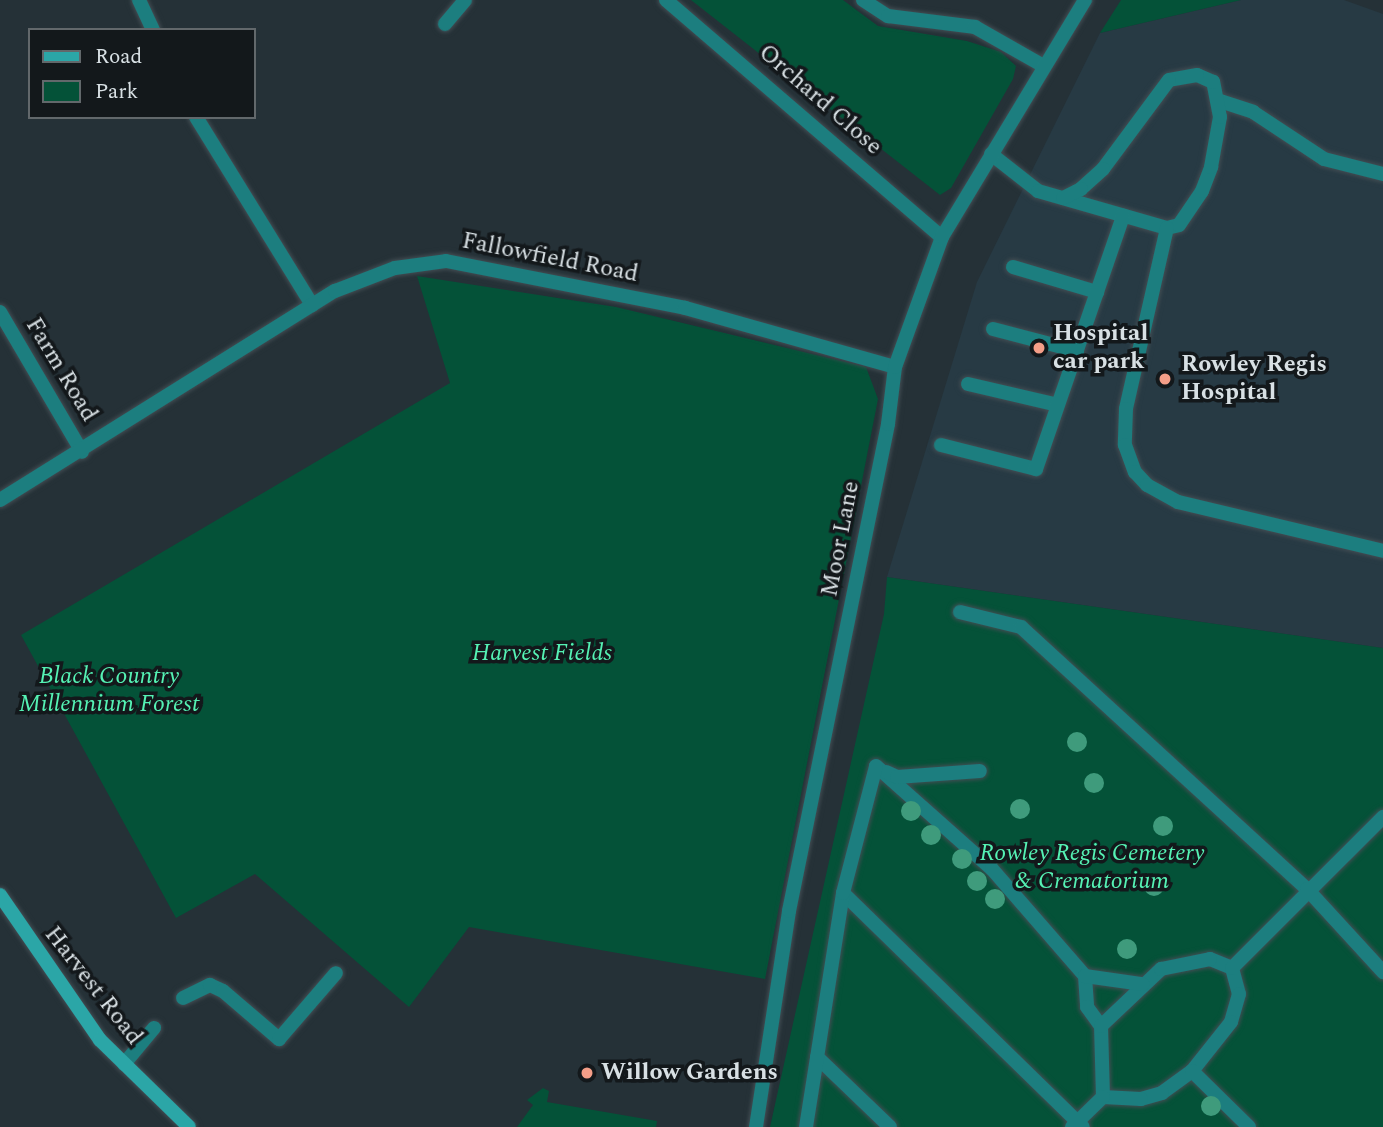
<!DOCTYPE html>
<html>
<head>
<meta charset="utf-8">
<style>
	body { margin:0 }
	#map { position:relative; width:1383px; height:1127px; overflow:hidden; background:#253137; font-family:Spectral,serif }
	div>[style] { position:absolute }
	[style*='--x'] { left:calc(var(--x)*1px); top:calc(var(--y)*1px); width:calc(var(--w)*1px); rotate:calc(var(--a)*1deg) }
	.built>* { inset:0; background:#273a44 }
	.green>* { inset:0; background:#045238 }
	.roads { filter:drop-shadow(0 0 2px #424d53) drop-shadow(0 0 2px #424d53) }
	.lane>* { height:14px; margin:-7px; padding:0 7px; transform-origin:7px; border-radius:7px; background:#1c7e7f }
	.street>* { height:14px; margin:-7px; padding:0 7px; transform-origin:7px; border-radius:7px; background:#1c7e7f }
	.secondary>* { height:14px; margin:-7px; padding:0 7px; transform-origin:7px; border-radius:7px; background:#2ba6a7 }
	.trees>* { width:20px; height:20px; margin:-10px; border-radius:50%; background:#3f9b7c }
	.dots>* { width:19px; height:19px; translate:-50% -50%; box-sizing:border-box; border:4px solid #13181b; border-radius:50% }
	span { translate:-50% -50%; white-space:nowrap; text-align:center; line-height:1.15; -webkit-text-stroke:7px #13181b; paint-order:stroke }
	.street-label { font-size:24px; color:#d8e0e4 }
	.poi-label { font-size:24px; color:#d8e0e4; font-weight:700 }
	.left { translate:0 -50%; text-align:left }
	.park-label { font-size:24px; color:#55f2b4; font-style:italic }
	.legend { position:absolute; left:28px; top:28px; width:228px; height:91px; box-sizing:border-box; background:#13181b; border:2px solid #62686b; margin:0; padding:9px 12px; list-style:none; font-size:21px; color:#d8e0e4 }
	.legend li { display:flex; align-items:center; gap:14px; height:35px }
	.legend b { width:35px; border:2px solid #62686b }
</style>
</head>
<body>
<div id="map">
	<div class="built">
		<div style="clip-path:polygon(1241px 0,1344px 0,1383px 14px,1383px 648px,887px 577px,977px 282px,1100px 33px)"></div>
	</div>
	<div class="green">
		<div style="clip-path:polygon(691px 0,843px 0,878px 26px,967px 41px,1001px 52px,1016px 66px,1013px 79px,951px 188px,940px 195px)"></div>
		<div style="clip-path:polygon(1121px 0,1241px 0,1100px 33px)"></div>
		<div style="clip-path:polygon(417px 276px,616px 307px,866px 367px,878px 399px,765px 979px,469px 927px,409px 1007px,255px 874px,176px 918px,21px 635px,450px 383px)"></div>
		<div style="clip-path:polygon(887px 577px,1383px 648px,1383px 1127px,770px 1127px,884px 614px)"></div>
		<div style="clip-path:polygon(543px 1088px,549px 1091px,547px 1102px,657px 1121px,656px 1127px,517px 1127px,533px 1105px,527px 1100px)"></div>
	</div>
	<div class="roads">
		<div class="lane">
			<div style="--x:1217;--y:100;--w:38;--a:18"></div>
			<div style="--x:1253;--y:112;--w:85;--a:33.5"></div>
			<div style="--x:1324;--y:159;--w:61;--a:14.3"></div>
			<div style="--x:991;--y:154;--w:60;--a:38.2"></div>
			<div style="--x:1038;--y:191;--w:134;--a:16"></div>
			<div style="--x:1167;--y:228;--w:12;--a:-14"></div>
			<div style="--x:1179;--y:225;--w:41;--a:-55.9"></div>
			<div style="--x:1202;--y:191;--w:26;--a:-69"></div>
			<div style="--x:1211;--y:167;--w:51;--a:-79.8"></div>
			<div style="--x:1220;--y:117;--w:36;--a:-101"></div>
			<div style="--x:1213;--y:82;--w:17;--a:-156"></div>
			<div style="--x:1197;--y:75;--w:28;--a:170"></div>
			<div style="--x:1169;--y:80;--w:111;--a:126.6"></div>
			<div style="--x:1103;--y:169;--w:30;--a:138"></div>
			<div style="--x:1081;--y:189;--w:20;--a:153"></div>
			<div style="--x:1167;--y:228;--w:186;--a:102.8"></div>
			<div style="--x:1126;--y:409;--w:36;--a:92"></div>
			<div style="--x:1125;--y:445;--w:29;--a:70"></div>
			<div style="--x:1135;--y:472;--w:18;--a:47"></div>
			<div style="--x:1147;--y:485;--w:35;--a:29"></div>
			<div style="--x:1178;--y:502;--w:211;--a:13.4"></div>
			<div style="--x:1013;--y:267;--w:88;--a:16.6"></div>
			<div style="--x:993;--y:329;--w:87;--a:14.7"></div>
			<div style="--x:968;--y:384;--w:92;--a:13.1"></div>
			<div style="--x:941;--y:445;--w:98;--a:14.2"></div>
			<div style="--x:1036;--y:469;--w:268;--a:-71"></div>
			<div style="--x:960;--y:612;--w:63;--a:13.8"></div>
			<div style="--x:1021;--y:627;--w:388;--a:42.5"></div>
			<div style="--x:1307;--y:889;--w:113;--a:47.5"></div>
			<div style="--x:876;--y:766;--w:155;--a:41.6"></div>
			<div style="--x:992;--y:869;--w:142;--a:49"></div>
			<div style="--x:1085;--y:976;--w:31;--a:86"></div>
			<div style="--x:1087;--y:1007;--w:24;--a:54"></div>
			<div style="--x:886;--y:772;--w:12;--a:24"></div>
			<div style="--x:897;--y:777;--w:83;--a:-4.1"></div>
			<div style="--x:843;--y:893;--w:335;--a:44.3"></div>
			<div style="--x:1210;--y:959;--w:24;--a:22"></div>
			<div style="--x:1232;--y:968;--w:27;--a:75"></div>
			<div style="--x:1239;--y:994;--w:29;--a:106"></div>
			<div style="--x:1231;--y:1022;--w:63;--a:128.5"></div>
			<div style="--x:1192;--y:1071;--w:37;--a:144"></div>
			<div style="--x:1162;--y:1093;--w:22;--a:164"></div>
			<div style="--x:1141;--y:1099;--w:38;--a:-177"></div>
			<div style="--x:1103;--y:1097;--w:71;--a:-91.6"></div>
			<div style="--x:1101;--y:1026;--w:83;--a:-43.5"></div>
			<div style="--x:1161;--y:969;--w:50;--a:-11.5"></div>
			<div style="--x:1232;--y:968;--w:214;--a:-45"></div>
			<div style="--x:1085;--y:976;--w:58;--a:8"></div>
			<div style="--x:183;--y:998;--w:30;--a:-26"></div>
			<div style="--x:210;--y:985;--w:14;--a:25"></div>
			<div style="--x:223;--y:991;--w:74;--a:40.6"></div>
			<div style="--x:279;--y:1039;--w:87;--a:-49.2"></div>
			<div style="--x:817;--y:1057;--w:101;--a:43.8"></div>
			<div style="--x:124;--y:1064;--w:47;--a:-50.2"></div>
			<div style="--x:1192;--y:1071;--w:80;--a:44.5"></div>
			<div style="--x:806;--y:1127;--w:237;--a:-81"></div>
			<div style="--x:843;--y:893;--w:131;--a:-75.4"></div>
			<div style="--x:1072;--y:1127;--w:43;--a:-44.1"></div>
		</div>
		<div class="street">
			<div style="--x:139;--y:0;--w:33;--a:65"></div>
			<div style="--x:666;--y:0;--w:364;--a:40.7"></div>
			<div style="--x:863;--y:0;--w:30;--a:33"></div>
			<div style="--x:888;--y:16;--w:88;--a:7.2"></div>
			<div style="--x:975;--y:27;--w:77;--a:29.6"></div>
			<div style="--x:445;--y:24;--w:31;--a:-50"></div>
			<div style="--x:196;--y:117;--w:221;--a:58.3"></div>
			<div style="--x:0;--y:312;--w:162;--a:59.6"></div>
			<div style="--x:0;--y:500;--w:395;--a:-32"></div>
			<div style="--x:335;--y:291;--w:64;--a:-21"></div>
			<div style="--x:395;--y:268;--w:51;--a:-7.8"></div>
			<div style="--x:446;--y:261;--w:244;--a:11.1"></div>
			<div style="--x:685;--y:308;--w:218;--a:15.7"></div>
			<div style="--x:756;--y:1127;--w:219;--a:-81.3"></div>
			<div style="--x:789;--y:911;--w:497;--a:-78.5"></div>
			<div style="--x:888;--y:424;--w:57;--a:-83"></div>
			<div style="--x:895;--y:367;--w:138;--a:-70.1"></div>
			<div style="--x:942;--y:237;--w:277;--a:-58.9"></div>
		</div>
		<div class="secondary">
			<div style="--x:0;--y:895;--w:176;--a:55.4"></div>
			<div style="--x:100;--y:1040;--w:124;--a:44.3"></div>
		</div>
	</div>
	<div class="trees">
		<div style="left:1077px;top:742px"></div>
		<div style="left:1094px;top:783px"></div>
		<div style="left:1020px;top:809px"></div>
		<div style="left:911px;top:811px"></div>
		<div style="left:1163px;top:826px"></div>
		<div style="left:931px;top:835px"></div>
		<div style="left:962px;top:859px"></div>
		<div style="left:977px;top:881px"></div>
		<div style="left:1154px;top:886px"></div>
		<div style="left:995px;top:899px"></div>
		<div style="left:1127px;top:949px"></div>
		<div style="left:1211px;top:1106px"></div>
	</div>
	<div class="dots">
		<div style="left:1039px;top:348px;background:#f49e88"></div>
		<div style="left:1165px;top:379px;background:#f49e88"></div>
		<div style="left:587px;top:1073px;background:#f49e88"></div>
	</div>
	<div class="street-label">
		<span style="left:820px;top:100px;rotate:41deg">Orchard Close</span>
		<span style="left:550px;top:258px;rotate:11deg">Fallowfield Road</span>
		<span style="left:61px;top:370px;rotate:59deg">Farm Road</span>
		<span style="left:841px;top:539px;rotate:-79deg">Moor Lane</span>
		<span style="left:93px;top:986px;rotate:52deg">Harvest Road</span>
	</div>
	<div class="poi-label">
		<span class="left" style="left:1053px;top:348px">Hospital<br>car park</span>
		<span class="left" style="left:1181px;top:379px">Rowley Regis<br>Hospital</span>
		<span class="left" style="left:601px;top:1073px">Willow Gardens</span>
	</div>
	<div class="park-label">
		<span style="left:542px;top:654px">Harvest Fields</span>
		<span style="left:109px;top:691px">Black Country<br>Millennium Forest</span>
		<span style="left:1092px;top:868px">Rowley Regis Cemetery<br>&amp; Crematorium</span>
	</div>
	<ul class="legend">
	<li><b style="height:9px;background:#2ba6a7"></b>Road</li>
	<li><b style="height:19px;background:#045238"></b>Park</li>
	</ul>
</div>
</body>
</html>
